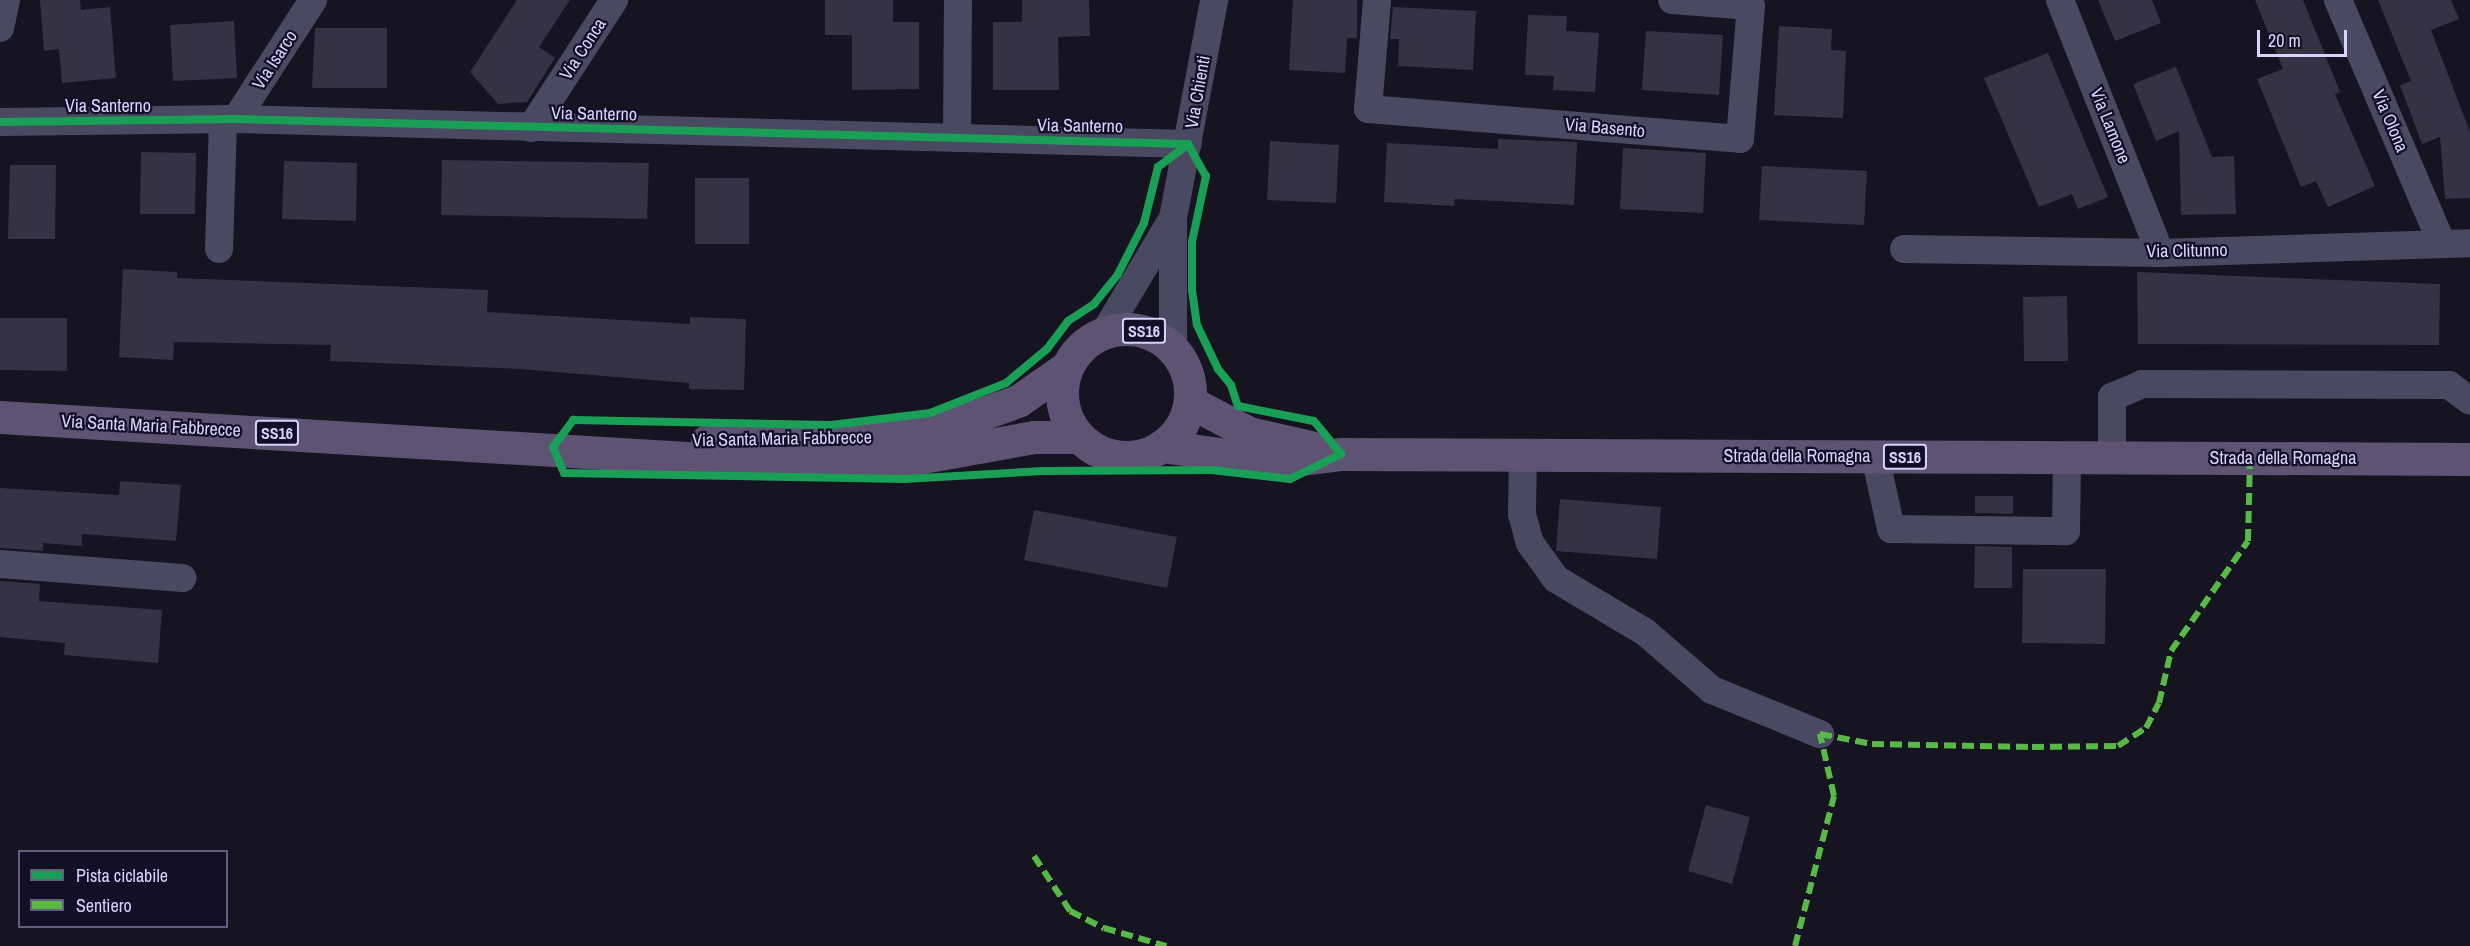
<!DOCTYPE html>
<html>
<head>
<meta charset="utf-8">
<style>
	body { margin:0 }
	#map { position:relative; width:2470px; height:946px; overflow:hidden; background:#161421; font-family:"Archivo Narrow",sans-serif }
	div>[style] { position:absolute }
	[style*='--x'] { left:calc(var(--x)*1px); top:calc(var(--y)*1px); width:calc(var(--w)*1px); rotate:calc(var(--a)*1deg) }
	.building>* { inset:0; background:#343243 }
	.minor>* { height:28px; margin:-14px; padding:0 14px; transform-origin:14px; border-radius:14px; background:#4a4962 }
	.major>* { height:33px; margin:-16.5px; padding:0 16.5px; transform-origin:16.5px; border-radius:16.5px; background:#5e5373 }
	.major>.ring { margin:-16.5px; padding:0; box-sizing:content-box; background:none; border:33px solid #5e5373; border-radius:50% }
	.quiet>* { height:6px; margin-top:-3px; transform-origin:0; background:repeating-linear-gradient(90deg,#58b947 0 12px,transparent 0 18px) }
	.cycleway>* { height:8px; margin:-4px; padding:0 4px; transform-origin:4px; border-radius:4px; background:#1a9f57 }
	span { translate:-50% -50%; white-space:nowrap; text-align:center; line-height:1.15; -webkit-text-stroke:4.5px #130f26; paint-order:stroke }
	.shield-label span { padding:2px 4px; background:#130f26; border:2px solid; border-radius:4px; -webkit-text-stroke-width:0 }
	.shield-label { font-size:16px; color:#d9d4ff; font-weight:700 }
	.street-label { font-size:18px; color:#d9d4ff }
	.legend { position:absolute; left:18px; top:850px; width:210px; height:78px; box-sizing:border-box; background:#130f26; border:2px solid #625e7d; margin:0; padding:8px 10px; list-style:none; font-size:18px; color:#d9d4ff }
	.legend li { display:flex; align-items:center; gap:12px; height:30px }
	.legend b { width:30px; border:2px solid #625e7d }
	.scale { position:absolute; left:2257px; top:30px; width:90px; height:27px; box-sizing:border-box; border:3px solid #d9d4ff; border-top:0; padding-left:8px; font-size:18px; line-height:21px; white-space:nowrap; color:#d9d4ff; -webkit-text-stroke:4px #130f26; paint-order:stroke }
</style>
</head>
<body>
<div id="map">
	<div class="building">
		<div style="clip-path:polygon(40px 0,80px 0,81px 10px,110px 7px,116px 78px,62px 83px,59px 49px,44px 51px)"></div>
		<div style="clip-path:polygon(517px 0,570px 0,539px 47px,555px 58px,527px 102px,498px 104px,470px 72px)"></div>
		<div style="clip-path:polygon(825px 0,893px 0,893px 22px,919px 22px,919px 89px,852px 90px,852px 35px,825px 35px)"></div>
		<div style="clip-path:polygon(1022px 0,1089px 0,1090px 36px,1058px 37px,1059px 90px,993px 90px,993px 22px,1022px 22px)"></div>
		<div style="clip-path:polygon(1293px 0,1357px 0,1357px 38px,1347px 38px,1345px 73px,1289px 70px)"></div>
		<div style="clip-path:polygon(2098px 0,2152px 0,2161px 23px,2115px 41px)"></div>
		<div style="clip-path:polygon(2255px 0,2303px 0,2340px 92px,2335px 94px,2375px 186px,2328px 207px,2316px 181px,2301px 187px,2257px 79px,2283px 69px)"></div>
		<div style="clip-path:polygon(2378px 0,2451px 0,2459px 19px,2431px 30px,2470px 132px,2470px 198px,2445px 199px,2440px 137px,2422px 144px,2400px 85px,2411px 81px)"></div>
		<div style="clip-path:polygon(1393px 7px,1476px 11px,1473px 70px,1398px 66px,1399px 39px,1390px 39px)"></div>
		<div style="clip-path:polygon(1528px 15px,1567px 16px,1566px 31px,1599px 33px,1595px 92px,1553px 90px,1554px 76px,1525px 75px)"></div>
		<div style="clip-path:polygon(234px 21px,237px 78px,173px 81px,170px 25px)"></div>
		<div style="clip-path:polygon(1779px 26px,1832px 29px,1831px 50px,1846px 51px,1843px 118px,1774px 115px)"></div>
		<div style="clip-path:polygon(315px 28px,387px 28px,387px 88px,312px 88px)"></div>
		<div style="clip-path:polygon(1646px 31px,1723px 35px,1719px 95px,1642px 90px)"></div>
		<div style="clip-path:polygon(2048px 53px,2108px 197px,2078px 209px,2072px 194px,2039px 207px,1984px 78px)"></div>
		<div style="clip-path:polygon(2176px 67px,2212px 157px,2234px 156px,2236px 214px,2181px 215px,2179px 131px,2156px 141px,2133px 84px)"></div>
		<div style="clip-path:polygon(1498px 139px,1577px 142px,1574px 205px,1455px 199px,1454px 206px,1384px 202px,1387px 143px,1498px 149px)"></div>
		<div style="clip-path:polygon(1270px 141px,1339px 145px,1336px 203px,1267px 200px)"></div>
		<div style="clip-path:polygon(1623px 148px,1706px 153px,1703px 213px,1620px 209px)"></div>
		<div style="clip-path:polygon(141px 152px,196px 153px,195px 214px,140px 214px)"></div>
		<div style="clip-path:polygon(442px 160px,649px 163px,647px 219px,441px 215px)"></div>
		<div style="clip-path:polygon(284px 161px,357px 163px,356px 221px,282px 219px)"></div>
		<div style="clip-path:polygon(10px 165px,56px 165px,55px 239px,8px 239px)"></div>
		<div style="clip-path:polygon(1762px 166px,1867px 171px,1864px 225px,1759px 220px)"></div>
		<div style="clip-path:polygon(695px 178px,749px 178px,749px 244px,695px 244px)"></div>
		<div style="clip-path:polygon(123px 269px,177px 272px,177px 278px,488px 290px,487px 312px,690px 324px,690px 317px,746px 319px,744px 390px,689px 389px,689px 383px,520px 369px,330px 361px,331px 345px,174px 342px,173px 360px,119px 357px)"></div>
		<div style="clip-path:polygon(2137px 272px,2440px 284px,2439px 345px,2138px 344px)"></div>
		<div style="clip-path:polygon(2067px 296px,2068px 361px,2024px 361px,2023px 297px)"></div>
		<div style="clip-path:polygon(0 318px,67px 318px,67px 371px,0 370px)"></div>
		<div style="clip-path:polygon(120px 481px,181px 485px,176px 541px,82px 534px,82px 546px,43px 543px,43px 551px,0 548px,0 488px,119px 495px)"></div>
		<div style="clip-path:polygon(1975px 496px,2013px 496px,2013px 514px,1975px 513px)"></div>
		<div style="clip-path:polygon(1560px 499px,1661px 507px,1657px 559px,1556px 551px)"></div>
		<div style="clip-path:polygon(1034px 510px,1177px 537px,1167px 588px,1024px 560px)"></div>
		<div style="clip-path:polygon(1975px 546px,2012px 547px,2012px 588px,1974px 588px)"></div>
		<div style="clip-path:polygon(2023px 569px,2106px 569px,2105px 644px,2022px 643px)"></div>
		<div style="clip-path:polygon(0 581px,40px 584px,39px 601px,162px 610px,158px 663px,64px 655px,65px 643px,0 637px)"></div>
		<div style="clip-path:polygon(1706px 805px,1750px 817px,1732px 884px,1688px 871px)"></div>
	</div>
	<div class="minor">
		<div style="--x:1377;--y:0;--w:109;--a:94.7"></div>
		<div style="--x:1368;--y:109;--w:373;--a:4.6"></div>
		<div style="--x:1740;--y:139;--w:133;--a:-85.3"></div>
		<div style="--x:1751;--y:6;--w:79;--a:-175.7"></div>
		<div style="--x:2060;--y:0;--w:272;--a:68.4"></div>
		<div style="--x:2338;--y:0;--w:263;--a:66.9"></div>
		<div style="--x:0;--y:28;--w:29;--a:-78"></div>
		<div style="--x:236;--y:119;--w:142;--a:-57.1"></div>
		<div style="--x:0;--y:122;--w:236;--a:-0.7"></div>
		<div style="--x:236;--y:119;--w:952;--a:1.5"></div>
		<div style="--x:531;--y:128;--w:153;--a:-57"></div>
		<div style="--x:957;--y:138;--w:138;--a:-89.6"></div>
		<div style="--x:219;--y:249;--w:129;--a:-88.2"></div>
		<div style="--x:1904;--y:249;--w:256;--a:0.9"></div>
		<div style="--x:2160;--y:253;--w:310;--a:-1.8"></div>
		<div style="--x:1105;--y:332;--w:127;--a:-59.2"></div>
		<div style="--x:1173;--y:349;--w:131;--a:-90"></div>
		<div style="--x:1173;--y:218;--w:222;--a:-79.3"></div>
		<div style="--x:1523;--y:455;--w:59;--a:91"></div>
		<div style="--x:1522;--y:514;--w:30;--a:75"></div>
		<div style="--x:1530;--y:543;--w:44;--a:54.2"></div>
		<div style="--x:1556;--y:579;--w:104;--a:30.8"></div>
		<div style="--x:1645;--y:632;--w:89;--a:40.9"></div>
		<div style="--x:1712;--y:690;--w:117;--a:22.2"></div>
		<div style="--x:1875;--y:456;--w:75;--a:77.6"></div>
		<div style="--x:1891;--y:529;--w:175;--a:0.7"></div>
		<div style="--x:2066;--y:531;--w:73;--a:-89.2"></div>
		<div style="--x:2112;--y:458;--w:61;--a:-90"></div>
		<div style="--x:2112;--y:397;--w:33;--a:-23"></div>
		<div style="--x:2142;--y:384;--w:307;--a:0.2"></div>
		<div style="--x:2449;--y:385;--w:26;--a:37"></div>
		<div style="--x:0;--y:564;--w:183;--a:4.4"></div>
	</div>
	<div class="major">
		<div class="ring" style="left:1062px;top:329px;width:95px;height:95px"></div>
		<div style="--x:1190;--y:402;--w:67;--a:27.7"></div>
		<div style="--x:1249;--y:433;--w:63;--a:12.9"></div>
		<div style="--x:0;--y:417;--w:755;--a:3.42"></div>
		<div style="--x:754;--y:462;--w:163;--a:-1.4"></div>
		<div style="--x:917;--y:458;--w:119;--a:-10.2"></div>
		<div style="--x:1034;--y:437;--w:45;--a:0"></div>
		<div style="--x:707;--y:441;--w:183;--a:-1.3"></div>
		<div style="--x:890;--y:437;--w:44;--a:-7.8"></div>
		<div style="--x:934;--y:431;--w:89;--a:-19.7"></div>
		<div style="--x:1018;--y:401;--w:60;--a:-34.8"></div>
		<div style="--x:1162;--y:446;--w:117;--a:7.9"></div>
		<div style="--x:1278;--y:462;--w:64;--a:-7.2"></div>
		<div style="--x:1341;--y:454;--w:1129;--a:0.25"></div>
	</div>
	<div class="quiet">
		<div style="--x:1034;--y:856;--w:66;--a:56.8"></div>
		<div style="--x:1070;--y:911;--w:38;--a:27"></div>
		<div style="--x:1104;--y:928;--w:65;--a:16.2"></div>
		<div style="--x:1795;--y:946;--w:155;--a:-75.4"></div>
		<div style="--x:1834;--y:796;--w:64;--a:-102.7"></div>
		<div style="--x:1820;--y:734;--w:53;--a:10.9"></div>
		<div style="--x:1872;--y:744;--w:160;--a:1.1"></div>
		<div style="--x:2032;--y:747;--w:86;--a:-0.7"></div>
		<div style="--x:2118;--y:746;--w:33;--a:-33"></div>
		<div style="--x:2146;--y:728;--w:28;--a:-63"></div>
		<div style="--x:2159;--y:703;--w:53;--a:-77"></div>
		<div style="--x:2171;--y:651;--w:134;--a:-55"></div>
		<div style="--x:2248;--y:541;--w:83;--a:-88.6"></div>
	</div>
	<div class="cycleway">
		<div style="--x:0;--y:122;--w:236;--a:-0.7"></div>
		<div style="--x:236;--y:119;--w:952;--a:1.5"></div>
		<div style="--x:1188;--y:144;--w:37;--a:61"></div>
		<div style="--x:1206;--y:176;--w:67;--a:102"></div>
		<div style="--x:1192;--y:242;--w:48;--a:90"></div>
		<div style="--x:1192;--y:290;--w:35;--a:82"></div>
		<div style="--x:1197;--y:325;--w:49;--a:64.5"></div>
		<div style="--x:1218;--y:369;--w:21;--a:51"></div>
		<div style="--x:1231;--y:385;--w:22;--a:72"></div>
		<div style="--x:1238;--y:406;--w:77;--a:11.2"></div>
		<div style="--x:1314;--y:421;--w:43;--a:50.7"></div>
		<div style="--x:1341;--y:454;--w:57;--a:153.9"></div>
		<div style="--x:1290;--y:479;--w:79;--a:-173.4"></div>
		<div style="--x:1212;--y:470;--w:169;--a:179.7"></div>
		<div style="--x:1043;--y:471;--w:139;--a:176.7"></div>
		<div style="--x:904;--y:479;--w:340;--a:-179"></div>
		<div style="--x:564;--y:473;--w:28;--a:-113"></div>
		<div style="--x:553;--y:447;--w:34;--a:-53"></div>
		<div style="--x:573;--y:420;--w:258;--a:1.1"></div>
		<div style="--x:831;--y:425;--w:100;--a:-6.9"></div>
		<div style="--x:930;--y:413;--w:82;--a:-21.5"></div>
		<div style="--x:1006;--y:383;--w:53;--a:-39.7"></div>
		<div style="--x:1047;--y:349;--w:35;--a:-53"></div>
		<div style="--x:1068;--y:321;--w:31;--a:-33"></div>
		<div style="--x:1094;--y:304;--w:38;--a:-51"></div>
		<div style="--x:1118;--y:274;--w:57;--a:-63"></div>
		<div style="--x:1144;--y:223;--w:58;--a:-76"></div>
		<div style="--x:1158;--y:167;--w:38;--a:-37"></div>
	</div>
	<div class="shield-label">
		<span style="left:1144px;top:331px">SS16</span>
		<span style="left:277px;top:433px">SS16</span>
		<span style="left:1905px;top:457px">SS16</span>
	</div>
	<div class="street-label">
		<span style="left:583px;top:49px;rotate:-57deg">Via Conca</span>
		<span style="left:275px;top:60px;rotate:-57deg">Via Isarco</span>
		<span style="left:1198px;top:92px;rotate:-80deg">Via Chienti</span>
		<span style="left:108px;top:106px">Via Santerno</span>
		<span style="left:594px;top:114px;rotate:1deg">Via Santerno</span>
		<span style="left:2390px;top:121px;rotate:67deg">Via Olona</span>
		<span style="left:1080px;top:126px;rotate:1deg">Via Santerno</span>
		<span style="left:2110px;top:126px;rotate:68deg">Via Lamone</span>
		<span style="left:1605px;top:128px;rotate:5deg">Via Basento</span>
		<span style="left:2187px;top:251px;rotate:-1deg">Via Clitunno</span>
		<span style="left:151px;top:426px;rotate:3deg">Via Santa Maria Fabbrecce</span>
		<span style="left:782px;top:439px;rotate:-1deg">Via Santa Maria Fabbrecce</span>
		<span style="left:1797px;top:456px">Strada della Romagna</span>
		<span style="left:2283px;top:458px">Strada della Romagna</span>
	</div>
	<ul class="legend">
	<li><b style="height:8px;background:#1a9f57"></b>Pista ciclabile</li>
	<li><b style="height:8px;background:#58b947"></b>Sentiero</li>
	</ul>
	<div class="scale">20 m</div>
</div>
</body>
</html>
